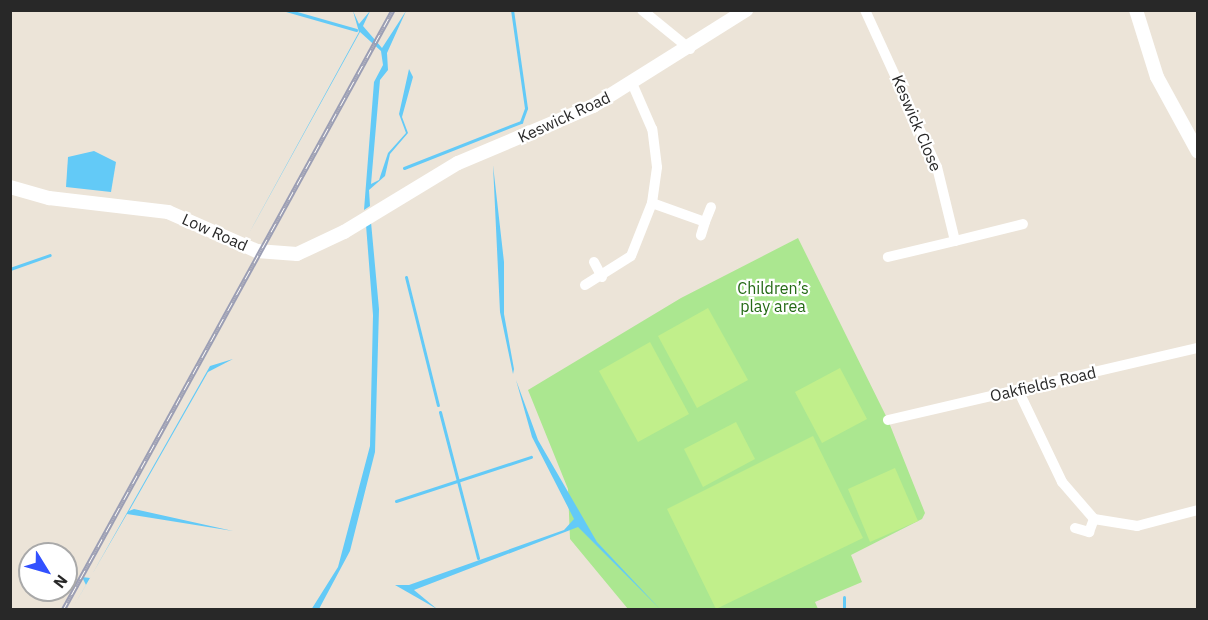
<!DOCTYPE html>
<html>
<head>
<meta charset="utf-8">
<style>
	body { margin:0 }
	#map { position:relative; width:1208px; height:620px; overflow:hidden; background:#ece4d8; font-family:"IBM Plex Sans",sans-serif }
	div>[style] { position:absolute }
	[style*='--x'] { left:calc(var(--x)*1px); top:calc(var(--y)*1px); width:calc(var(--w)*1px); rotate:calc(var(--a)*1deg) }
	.green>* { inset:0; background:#abe790 }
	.pitch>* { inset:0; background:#c1ef8b }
	.water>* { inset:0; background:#63caf7 }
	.stream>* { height:3px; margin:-1.5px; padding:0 1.5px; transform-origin:1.5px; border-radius:1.5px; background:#63caf7 }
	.street>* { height:10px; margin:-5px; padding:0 5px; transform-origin:5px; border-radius:5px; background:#fff }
	.secondary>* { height:14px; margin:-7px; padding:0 7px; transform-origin:7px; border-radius:7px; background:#fff }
	.rail>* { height:5px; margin-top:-2.5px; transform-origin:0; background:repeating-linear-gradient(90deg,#fff 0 9px,#9b9eb4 0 18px); box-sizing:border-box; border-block:2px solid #9b9eb4 }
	span { translate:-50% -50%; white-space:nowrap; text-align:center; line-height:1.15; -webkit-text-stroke:4.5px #fff; paint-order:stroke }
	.street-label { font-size:16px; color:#282828 }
	.park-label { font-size:16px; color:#236914 }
	.frame { position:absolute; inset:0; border:12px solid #282828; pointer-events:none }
	.north { position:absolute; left:18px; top:542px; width:60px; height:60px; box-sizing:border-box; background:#fff; border:2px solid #a9a9a9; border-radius:50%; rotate:127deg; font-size:16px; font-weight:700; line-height:24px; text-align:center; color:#282828 }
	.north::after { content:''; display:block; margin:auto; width:21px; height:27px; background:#3251ff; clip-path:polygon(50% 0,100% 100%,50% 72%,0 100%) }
</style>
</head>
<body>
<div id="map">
	<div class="green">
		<div style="clip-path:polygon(798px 238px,888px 420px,925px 513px,922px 519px,851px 555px,862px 582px,815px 602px,818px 609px,628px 609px,570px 539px,568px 489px,528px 390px,681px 298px)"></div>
	</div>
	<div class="pitch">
		<div style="clip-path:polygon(708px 308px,748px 380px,697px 408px,658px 336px)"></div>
		<div style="clip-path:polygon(650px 342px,689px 414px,638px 442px,599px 371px)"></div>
		<div style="clip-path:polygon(840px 368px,867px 419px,822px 443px,795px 392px)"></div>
		<div style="clip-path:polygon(736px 422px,755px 459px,703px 487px,684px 449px)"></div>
		<div style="clip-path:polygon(813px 436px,863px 538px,716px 609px,667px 509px)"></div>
		<div style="clip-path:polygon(895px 468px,918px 521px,870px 542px,848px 489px)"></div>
	</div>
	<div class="water">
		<div style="clip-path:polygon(353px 11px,359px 24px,370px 11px,363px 26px,382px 48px,406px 11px,387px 53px,388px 70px,380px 80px,371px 184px,379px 180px,388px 153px,406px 133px,399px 114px,409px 69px,413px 77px,402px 117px,408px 133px,390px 154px,385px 176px,369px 190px,370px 206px,364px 210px,374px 82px,383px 65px,381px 51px,360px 32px,248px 235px,359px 32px)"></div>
		<div style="clip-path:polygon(94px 151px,116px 162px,111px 192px,66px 187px,68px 157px)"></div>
		<div style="clip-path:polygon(493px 165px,504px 262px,504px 314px,514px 369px,513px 374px,500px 312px)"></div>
		<div style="clip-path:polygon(371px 222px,379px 309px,375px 452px,350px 551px,319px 609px,311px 610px,338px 567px,370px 446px,373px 315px,366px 225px)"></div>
		<div style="clip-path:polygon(233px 359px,208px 372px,129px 511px,134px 509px,233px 531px,127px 514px,72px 609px,86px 585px,82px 577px,90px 578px,210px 366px)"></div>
		<div style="clip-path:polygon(516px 380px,538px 440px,597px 542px,660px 609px,578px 527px,414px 590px,437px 609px,395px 585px,409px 585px,564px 530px,574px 519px,532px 437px)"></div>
	</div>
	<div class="stream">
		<div style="--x:286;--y:10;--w:73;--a:15.9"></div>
		<div style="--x:404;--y:168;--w:126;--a:-21.5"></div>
		<div style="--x:521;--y:122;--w:15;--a:-70"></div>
		<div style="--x:526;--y:108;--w:99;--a:-98.1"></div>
		<div style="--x:10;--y:269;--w:42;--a:-19.3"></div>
		<div style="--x:406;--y:277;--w:132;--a:76"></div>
		<div style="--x:440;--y:412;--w:151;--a:75.4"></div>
		<div style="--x:396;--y:501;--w:142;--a:-18.1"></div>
		<div style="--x:844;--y:597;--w:13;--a:90"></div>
	</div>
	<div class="street">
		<div style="--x:642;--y:10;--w:62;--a:39.1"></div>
		<div style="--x:865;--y:10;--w:173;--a:65.4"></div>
		<div style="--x:937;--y:167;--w:76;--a:76.3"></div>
		<div style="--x:955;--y:241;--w:69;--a:166.6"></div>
		<div style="--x:652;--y:203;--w:56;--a:19.7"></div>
		<div style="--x:705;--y:222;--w:14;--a:107"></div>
		<div style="--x:705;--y:222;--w:16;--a:-68"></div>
		<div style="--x:955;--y:241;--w:70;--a:-14"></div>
		<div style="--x:594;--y:262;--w:17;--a:62"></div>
		<div style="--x:585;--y:285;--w:54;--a:-32.2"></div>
		<div style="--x:631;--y:256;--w:57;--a:-68.4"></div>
		<div style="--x:652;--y:203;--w:36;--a:-82"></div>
		<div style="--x:657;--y:167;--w:38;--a:-97"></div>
		<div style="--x:652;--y:129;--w:50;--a:-113.5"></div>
		<div style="--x:1018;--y:390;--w:102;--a:64.4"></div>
		<div style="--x:1062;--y:482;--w:49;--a:49.1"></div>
		<div style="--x:1094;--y:519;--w:44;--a:9.2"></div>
		<div style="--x:1137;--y:526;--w:63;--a:-14.7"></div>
		<div style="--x:888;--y:420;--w:318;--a:-13.1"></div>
		<div style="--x:1075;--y:528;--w:15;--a:16"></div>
		<div style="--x:1089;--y:532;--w:14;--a:-69"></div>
	</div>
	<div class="secondary">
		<div style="--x:1136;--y:10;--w:70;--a:72.6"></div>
		<div style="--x:1157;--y:77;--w:85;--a:61.3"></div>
		<div style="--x:10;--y:187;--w:41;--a:15.8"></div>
		<div style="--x:49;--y:198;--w:120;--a:6.7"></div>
		<div style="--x:168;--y:212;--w:97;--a:23.7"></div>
		<div style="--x:257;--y:251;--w:40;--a:4.3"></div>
		<div style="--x:297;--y:254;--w:52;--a:-25.1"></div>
		<div style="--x:344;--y:232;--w:133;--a:-31.2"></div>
		<div style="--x:458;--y:163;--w:147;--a:-22.9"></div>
		<div style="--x:593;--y:106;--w:181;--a:-32.1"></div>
	</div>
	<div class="rail">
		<div style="--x:63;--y:610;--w:685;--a:-61.19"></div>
	</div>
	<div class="street-label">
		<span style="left:564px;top:117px;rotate:-25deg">Keswick Road</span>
		<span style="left:917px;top:123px;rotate:67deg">Keswick Close</span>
		<span style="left:215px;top:232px;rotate:24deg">Low Road</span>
		<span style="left:1043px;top:384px;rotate:-13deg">Oakfields Road</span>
	</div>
	<div class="park-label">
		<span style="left:773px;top:297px">Children’s<br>play area</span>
	</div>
	<div class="frame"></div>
	<div class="north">N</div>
</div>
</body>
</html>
